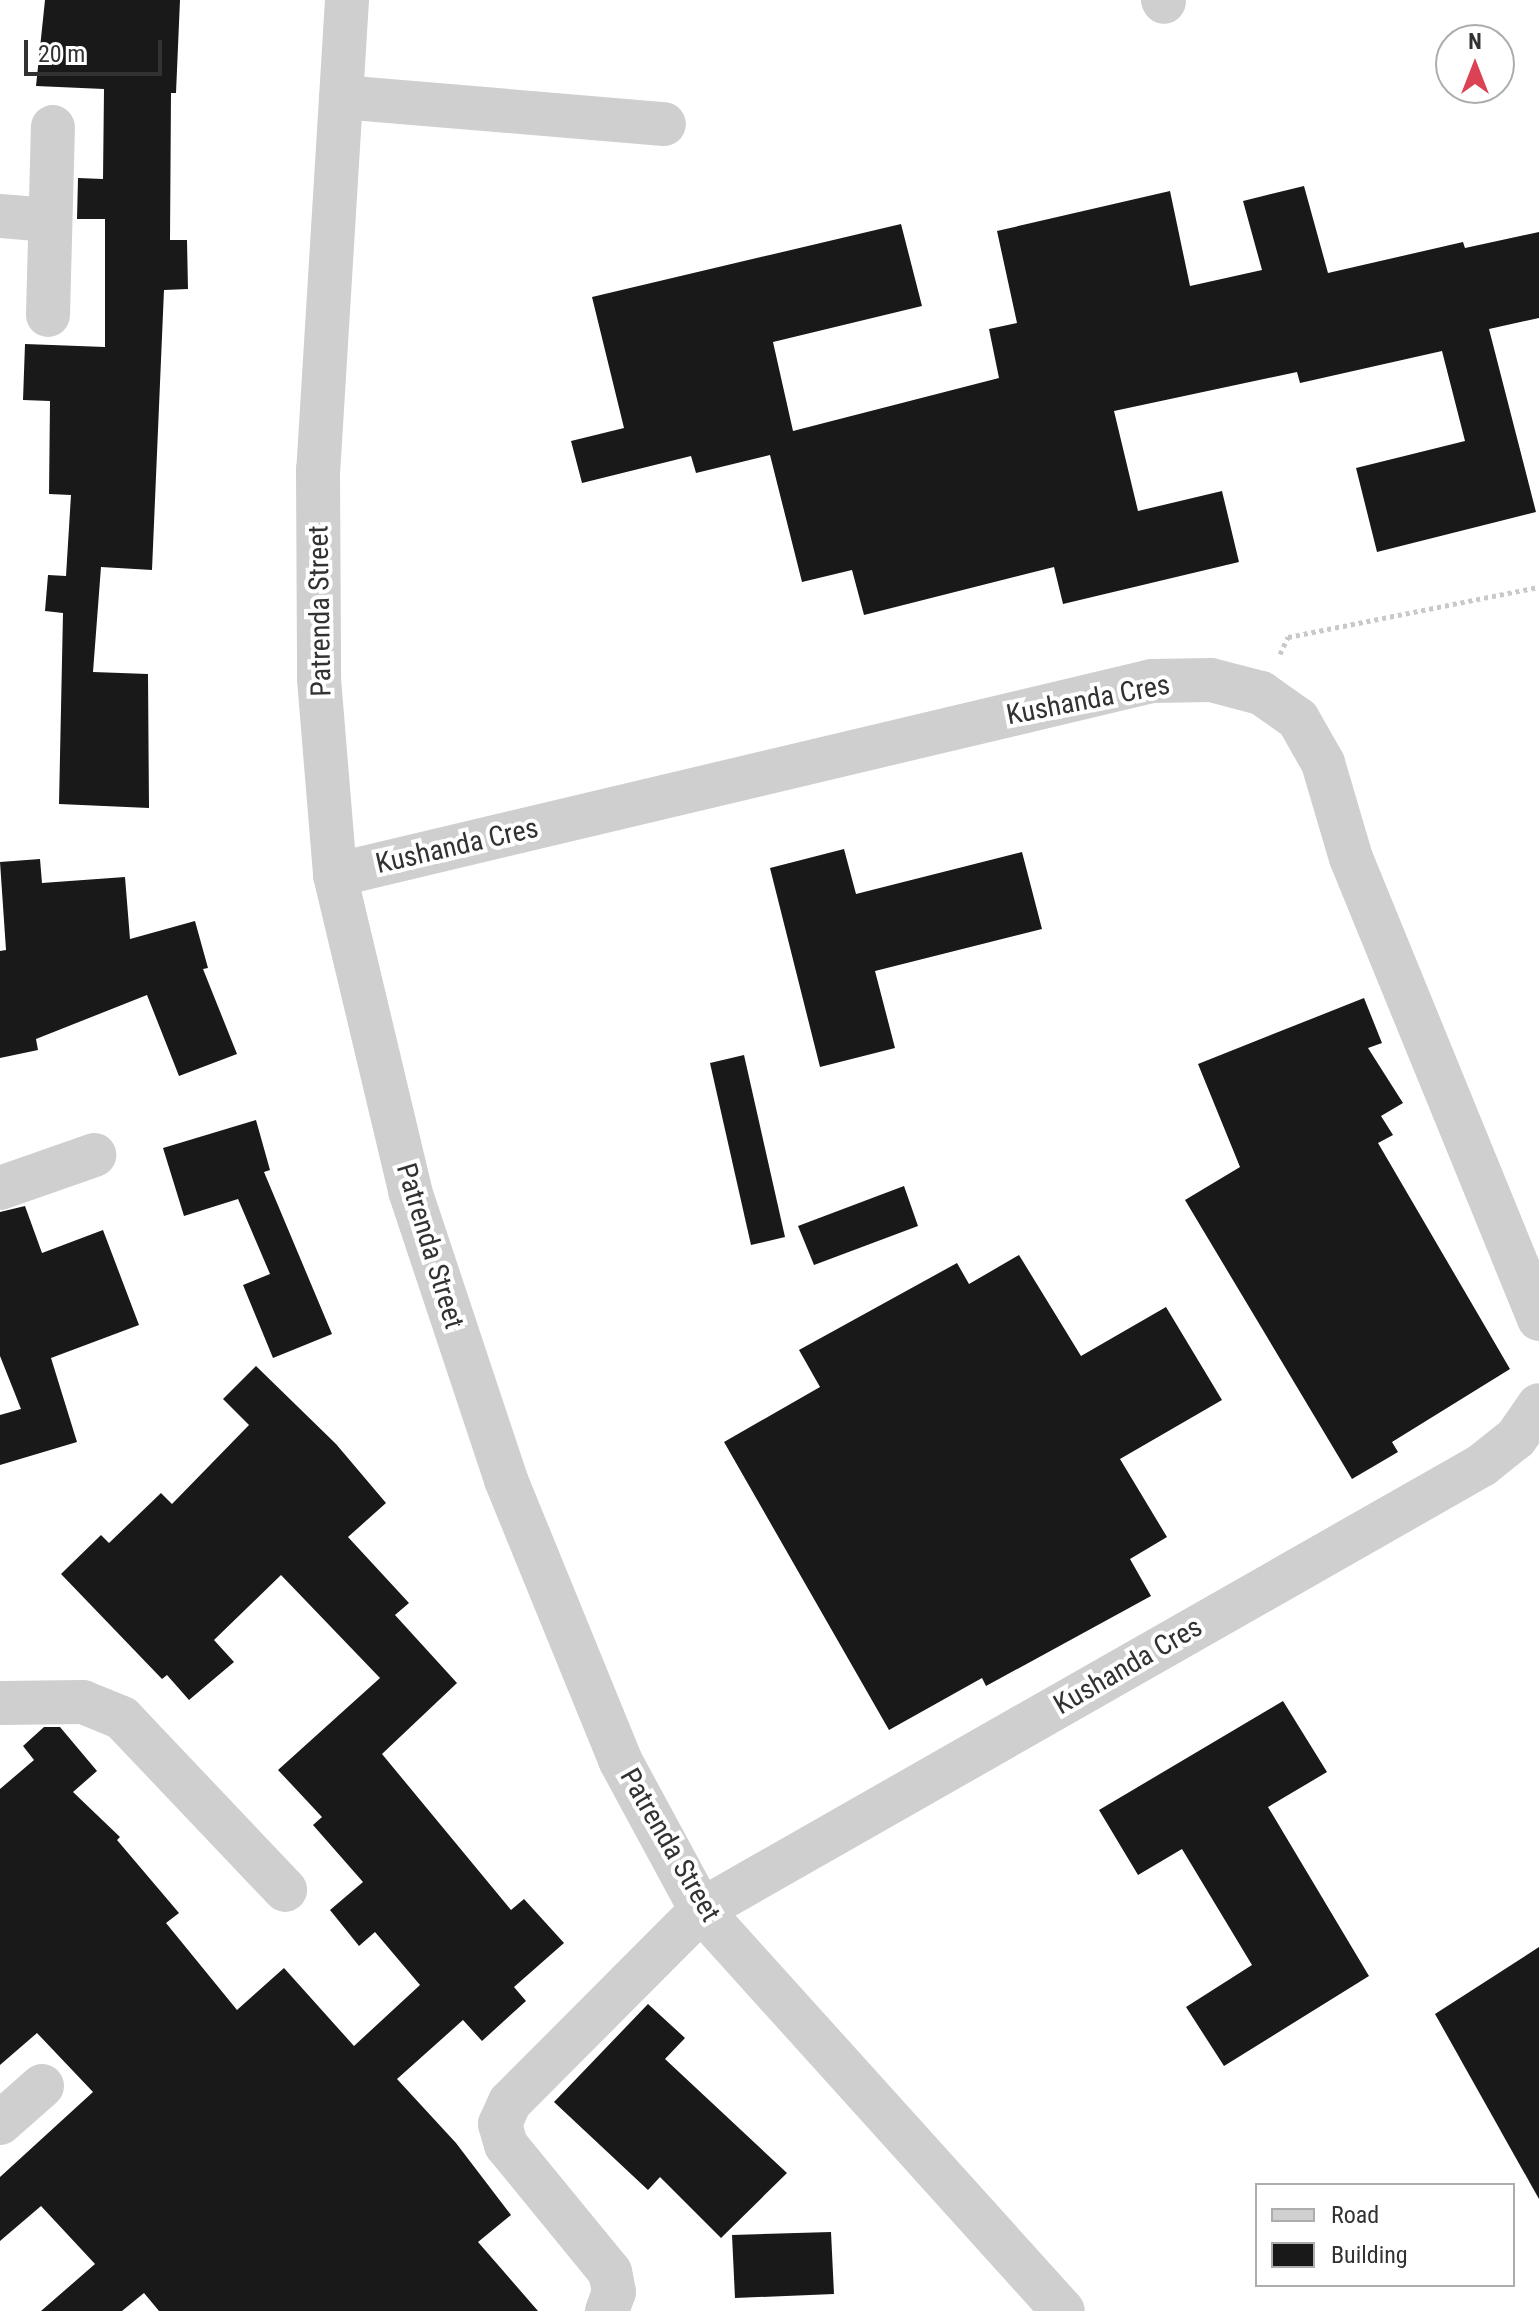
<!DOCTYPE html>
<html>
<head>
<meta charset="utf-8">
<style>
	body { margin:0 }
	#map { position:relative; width:1539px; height:2311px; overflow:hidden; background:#fff; font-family:"Roboto Condensed",sans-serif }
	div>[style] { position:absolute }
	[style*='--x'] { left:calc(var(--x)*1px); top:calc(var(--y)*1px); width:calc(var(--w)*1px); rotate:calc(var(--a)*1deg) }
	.building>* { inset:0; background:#191919 }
	.path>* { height:5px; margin-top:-2.5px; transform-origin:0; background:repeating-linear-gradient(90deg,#c9c9c9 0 4px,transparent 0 8px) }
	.minor>* { height:44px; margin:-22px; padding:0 22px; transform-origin:22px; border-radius:22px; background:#cfcfcf }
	span { translate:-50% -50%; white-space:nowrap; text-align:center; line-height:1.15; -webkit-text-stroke:8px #fff; paint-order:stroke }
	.street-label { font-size:28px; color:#323232 }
	.legend { position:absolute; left:1255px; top:2183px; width:260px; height:104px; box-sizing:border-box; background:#fff; border:2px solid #adadad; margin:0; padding:10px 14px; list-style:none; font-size:24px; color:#323232 }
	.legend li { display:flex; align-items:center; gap:16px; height:40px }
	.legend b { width:40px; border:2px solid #adadad }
	.north { position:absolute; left:1435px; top:24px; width:80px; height:80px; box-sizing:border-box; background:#fff; border:2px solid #adadad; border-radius:50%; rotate:0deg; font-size:22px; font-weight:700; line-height:32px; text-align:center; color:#323232 }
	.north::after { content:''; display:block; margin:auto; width:28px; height:36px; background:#db4253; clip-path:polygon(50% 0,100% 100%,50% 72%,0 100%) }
	.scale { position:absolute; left:24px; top:40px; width:138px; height:36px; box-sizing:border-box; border:4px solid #323232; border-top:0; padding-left:10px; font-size:24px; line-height:28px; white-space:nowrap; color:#323232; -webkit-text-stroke:6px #fff; paint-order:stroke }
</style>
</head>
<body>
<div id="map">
	<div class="building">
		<div style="clip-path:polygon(45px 0,180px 0,176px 93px,171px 93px,170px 240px,187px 240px,188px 289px,164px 290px,152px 570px,101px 567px,93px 672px,148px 674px,149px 808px,59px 804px,63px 613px,45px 611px,48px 575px,66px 576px,71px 495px,49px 494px,50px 401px,23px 400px,25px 344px,105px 347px,105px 219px,77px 219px,78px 178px,103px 179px,104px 89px,36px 86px)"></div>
		<div style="clip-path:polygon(1304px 186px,1328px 273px,1463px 242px,1465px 248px,1539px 232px,1539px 318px,1489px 329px,1536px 512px,1377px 552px,1356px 468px,1465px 441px,1442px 351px,1300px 383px,1297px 372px,1114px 411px,1138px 511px,1222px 491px,1239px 562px,1063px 604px,1054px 567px,864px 615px,852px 570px,802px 582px,770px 455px,696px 473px,691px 456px,582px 483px,571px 441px,624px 428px,592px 297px,901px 224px,922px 306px,773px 342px,793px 431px,999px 378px,989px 329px,1017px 323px,997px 231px,1170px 191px,1190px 286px,1262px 270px,1243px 201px)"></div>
		<div style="clip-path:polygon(844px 849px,856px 894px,1022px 852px,1042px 929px,875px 971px,895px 1048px,820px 1067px,770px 868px)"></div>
		<div style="clip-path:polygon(40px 859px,42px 883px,125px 877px,130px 939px,195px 921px,208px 968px,203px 969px,237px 1054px,179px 1076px,147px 995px,36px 1039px,38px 1050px,0 1058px,0 951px,6px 950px,0 862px)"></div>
		<div style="clip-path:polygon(1364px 998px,1382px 1043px,1368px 1048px,1403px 1103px,1381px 1116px,1393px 1135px,1378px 1143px,1510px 1369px,1392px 1442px,1398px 1452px,1352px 1479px,1185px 1200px,1240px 1167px,1198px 1064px)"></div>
		<div style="clip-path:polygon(744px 1055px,785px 1237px,751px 1245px,710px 1063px)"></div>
		<div style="clip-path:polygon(256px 1120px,270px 1170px,264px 1172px,332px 1334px,273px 1358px,243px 1285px,270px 1274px,238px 1199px,184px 1216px,163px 1148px)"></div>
		<div style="clip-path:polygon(904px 1186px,918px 1226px,814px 1265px,798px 1226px)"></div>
		<div style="clip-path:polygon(25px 1206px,42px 1253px,103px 1230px,139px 1325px,51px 1358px,77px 1442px,0 1465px,0 1415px,21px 1409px,0 1356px,0 1212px)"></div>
		<div style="clip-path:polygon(1019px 1255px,1081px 1356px,1166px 1307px,1222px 1400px,1120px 1459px,1167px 1537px,1130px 1559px,1151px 1596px,986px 1686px,982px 1678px,889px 1730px,724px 1442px,820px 1387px,799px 1350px,957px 1263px,969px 1284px)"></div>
		<div style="clip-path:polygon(256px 1366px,336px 1444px,386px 1503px,348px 1537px,409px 1603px,395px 1615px,457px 1683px,382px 1754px,511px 1910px,524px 1899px,564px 1943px,514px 1987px,526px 2001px,482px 2041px,463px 2020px,397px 2079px,456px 2143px,511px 2215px,478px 2242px,538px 2311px,159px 2311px,144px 2293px,122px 2311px,41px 2311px,95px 2264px,41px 2206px,0 2241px,0 2177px,93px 2092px,37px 2033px,0 2065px,0 1789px,34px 1760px,23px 1746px,44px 1727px,60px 1727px,97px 1771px,73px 1792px,120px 1837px,117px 1840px,179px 1913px,166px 1923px,237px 2010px,284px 1968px,354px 2046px,420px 1985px,375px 1932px,359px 1946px,330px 1910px,363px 1882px,313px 1825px,322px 1817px,278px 1770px,380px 1678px,281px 1575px,214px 1640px,234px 1662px,189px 1700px,167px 1675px,162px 1679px,61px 1574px,101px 1535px,109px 1543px,161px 1493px,172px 1504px,249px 1425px,223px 1399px)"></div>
		<div style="clip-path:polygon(1283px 1701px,1327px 1772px,1268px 1807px,1369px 1976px,1224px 2066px,1186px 2007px,1252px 1965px,1182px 1849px,1138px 1875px,1099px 1810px)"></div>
		<div style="clip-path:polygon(1539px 1947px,1539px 2199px,1435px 2014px)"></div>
		<div style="clip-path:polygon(648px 2004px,685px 2038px,665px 2059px,787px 2173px,721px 2238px,660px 2177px,648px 2190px,554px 2102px)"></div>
		<div style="clip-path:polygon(831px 2232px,834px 2294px,735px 2298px,732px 2235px)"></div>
	</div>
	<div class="path">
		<div style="--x:1280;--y:654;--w:19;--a:-65"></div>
		<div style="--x:1288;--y:637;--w:256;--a:-11.3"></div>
	</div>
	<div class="minor">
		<div style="--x:347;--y:0;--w:470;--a:93.5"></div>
		<div style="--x:318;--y:469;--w:210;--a:89.7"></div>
		<div style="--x:319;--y:679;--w:197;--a:85.3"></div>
		<div style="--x:335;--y:875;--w:325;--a:76.6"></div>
		<div style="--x:410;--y:1191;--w:305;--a:71.6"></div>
		<div style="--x:506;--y:1480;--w:302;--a:67.8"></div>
		<div style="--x:620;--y:1760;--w:170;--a:61.6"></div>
		<div style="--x:701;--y:1910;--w:540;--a:47.93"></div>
		<div style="--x:1163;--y:0;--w:2;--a:63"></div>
		<div style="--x:341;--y:97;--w:324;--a:4.8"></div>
		<div style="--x:0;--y:216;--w:49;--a:4.7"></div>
		<div style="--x:48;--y:315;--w:188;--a:-88.5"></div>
		<div style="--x:335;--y:875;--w:840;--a:-13.36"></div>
		<div style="--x:1152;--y:681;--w:59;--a:-1"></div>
		<div style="--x:1211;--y:680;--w:52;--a:14.6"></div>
		<div style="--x:1261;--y:693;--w:45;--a:35.1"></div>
		<div style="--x:1298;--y:719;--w:51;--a:60.4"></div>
		<div style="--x:1323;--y:763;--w:99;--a:73.6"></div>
		<div style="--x:1351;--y:858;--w:498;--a:67.8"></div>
		<div style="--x:0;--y:1188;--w:100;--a:-19.3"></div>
		<div style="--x:0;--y:1703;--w:83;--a:-0.7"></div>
		<div style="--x:83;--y:1702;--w:42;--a:22.3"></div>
		<div style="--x:122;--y:1718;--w:237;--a:46.5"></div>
		<div style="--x:0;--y:2123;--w:56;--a:-41.4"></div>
		<div style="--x:607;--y:2311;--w:20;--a:-70"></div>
		<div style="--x:614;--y:2292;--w:20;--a:-101"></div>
		<div style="--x:610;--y:2272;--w:164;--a:-129.3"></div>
		<div style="--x:506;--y:2145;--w:22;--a:-106"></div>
		<div style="--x:500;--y:2124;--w:24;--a:-66"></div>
		<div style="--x:510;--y:2102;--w:271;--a:-45.1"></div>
		<div style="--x:701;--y:1910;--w:899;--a:-29.67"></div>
		<div style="--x:1482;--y:1465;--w:43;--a:-38.5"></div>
		<div style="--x:1516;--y:1438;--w:40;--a:-55.1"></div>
	</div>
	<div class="street-label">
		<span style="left:320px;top:611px;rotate:-91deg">Patrenda Street</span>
		<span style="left:1088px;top:700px;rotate:-11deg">Kushanda Cres</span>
		<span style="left:457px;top:846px;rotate:-13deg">Kushanda Cres</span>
		<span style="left:430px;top:1246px;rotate:73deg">Patrenda Street</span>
		<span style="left:1128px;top:1666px;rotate:-30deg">Kushanda Cres</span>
		<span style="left:670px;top:1845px;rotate:60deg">Patrenda Street</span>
	</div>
	<ul class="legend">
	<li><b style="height:10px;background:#cfcfcf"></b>Road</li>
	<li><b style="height:22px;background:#191919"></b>Building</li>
	</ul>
	<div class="north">N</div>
	<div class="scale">20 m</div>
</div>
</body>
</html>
